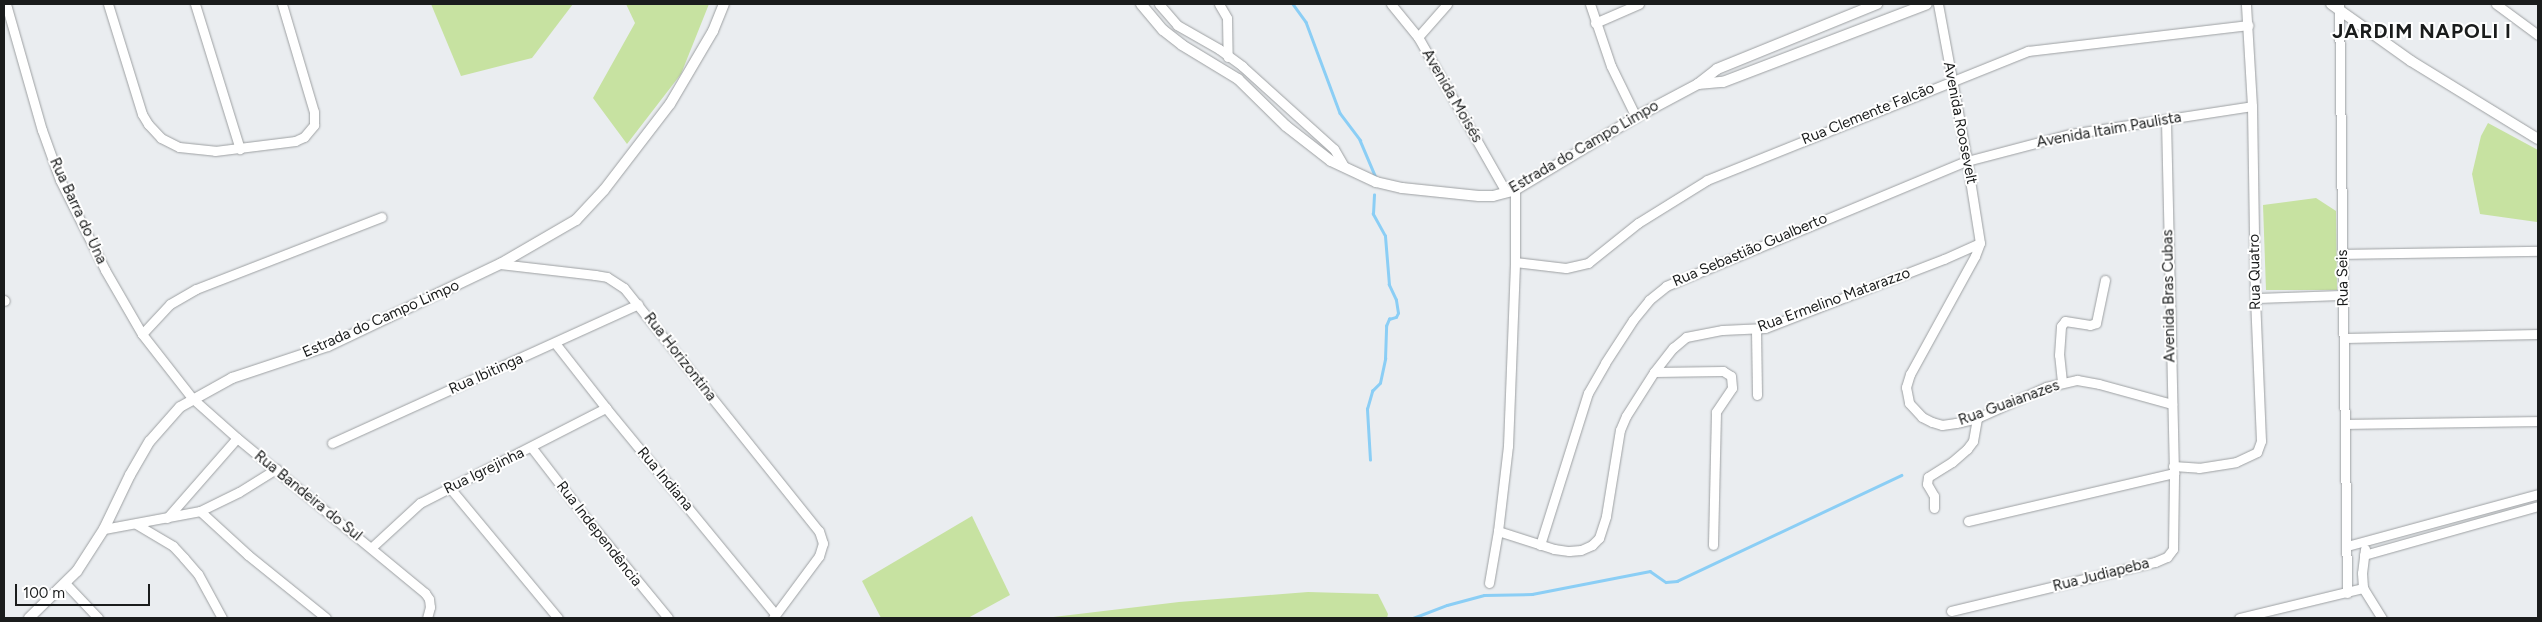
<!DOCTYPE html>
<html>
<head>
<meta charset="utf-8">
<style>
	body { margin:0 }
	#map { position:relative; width:2542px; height:622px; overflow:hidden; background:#eaedf0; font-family:Figtree,sans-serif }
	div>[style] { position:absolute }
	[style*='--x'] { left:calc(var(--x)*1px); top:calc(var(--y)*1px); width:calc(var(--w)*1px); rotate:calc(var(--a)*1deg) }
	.green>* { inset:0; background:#c7e2a1 }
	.stream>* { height:2.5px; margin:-1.25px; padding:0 1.25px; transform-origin:1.25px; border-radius:1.25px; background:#8bcef5 }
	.roads { filter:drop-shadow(0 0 1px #9da0a2) drop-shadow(0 0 1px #9da0a2) }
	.minor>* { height:9px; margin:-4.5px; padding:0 4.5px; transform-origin:4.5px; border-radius:4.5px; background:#fff }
	.tertiary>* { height:10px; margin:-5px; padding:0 5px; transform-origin:5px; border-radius:5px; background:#fff }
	span { translate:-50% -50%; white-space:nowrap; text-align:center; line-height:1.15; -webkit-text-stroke:4px #fff; paint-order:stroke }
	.street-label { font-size:15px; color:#1a1c1c }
	.district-label { font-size:20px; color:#1a1c1c; font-weight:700; letter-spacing:1px }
	.frame { position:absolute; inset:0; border:5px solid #1a1c1c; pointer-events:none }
	.scale { position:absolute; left:15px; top:584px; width:135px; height:22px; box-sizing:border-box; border:2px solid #1a1c1c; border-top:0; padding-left:6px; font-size:15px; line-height:18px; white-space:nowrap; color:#1a1c1c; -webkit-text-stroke:4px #fff; paint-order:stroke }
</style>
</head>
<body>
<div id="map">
	<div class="green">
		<div style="clip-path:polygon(431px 4px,573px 4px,532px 58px,461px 76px)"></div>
		<div style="clip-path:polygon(626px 4px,709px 4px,681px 74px,627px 144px,593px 98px,635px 23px)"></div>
		<div style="clip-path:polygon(2488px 123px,2538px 150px,2538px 232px,2537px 222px,2480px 214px,2472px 174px,2481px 136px)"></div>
		<div style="clip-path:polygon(2316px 198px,2336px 211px,2337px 290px,2266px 290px,2263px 205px)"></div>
		<div style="clip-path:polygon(972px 516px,1010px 595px,968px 618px,881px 618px,862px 581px)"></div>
		<div style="clip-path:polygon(1308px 592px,1378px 594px,1388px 614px,1387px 618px,1045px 618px,1179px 602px)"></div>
	</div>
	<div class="stream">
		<div style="--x:1293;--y:4;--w:22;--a:54"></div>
		<div style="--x:1306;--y:22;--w:97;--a:69.5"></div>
		<div style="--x:1340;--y:113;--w:34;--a:53"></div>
		<div style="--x:1360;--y:140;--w:39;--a:67"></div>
		<div style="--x:1370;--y:460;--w:51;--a:-93.4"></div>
		<div style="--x:1367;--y:409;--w:19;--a:-74"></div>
		<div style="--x:1372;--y:391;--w:11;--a:-45"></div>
		<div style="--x:1380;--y:383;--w:25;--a:-78"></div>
		<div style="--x:1385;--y:359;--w:33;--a:-88"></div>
		<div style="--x:1386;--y:326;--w:8;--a:-67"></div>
		<div style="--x:1389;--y:319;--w:7;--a:-16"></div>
		<div style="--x:1396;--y:317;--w:4;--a:-63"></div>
		<div style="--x:1398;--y:313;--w:13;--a:-99"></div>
		<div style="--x:1396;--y:300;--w:17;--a:-115"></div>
		<div style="--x:1389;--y:285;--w:49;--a:-94.7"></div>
		<div style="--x:1385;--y:236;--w:25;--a:-119"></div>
		<div style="--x:1373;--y:214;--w:19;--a:-87"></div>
		<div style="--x:1413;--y:618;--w:36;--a:-21"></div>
		<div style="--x:1447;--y:605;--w:38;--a:-15"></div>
		<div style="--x:1484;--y:595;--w:48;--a:-1.2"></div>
		<div style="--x:1532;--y:594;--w:120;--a:-11"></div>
		<div style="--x:1650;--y:571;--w:19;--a:35"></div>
		<div style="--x:1666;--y:582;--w:11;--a:-5"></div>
		<div style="--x:1677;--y:581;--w:248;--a:-25.3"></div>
	</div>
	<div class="roads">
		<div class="minor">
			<div style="--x:6;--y:4;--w:131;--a:74.1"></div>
			<div style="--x:42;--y:130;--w:53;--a:70.2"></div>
			<div style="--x:60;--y:180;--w:101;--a:63.4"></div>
			<div style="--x:105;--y:270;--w:74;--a:60"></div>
			<div style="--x:142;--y:334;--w:81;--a:52"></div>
			<div style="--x:192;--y:398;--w:60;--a:41.6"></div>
			<div style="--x:237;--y:438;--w:244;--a:39.5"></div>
			<div style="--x:425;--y:593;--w:7;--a:56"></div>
			<div style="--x:429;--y:599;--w:8;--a:83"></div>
			<div style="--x:430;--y:607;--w:11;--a:105"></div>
			<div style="--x:108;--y:4;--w:115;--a:72.8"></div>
			<div style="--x:142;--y:114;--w:12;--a:59"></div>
			<div style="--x:148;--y:124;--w:19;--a:47"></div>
			<div style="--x:161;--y:138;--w:20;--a:27"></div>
			<div style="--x:179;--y:147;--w:36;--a:6"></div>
			<div style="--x:215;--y:151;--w:81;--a:-7.1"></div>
			<div style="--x:295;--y:141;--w:10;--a:-24"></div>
			<div style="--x:304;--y:137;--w:16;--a:-50"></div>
			<div style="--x:314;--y:125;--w:13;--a:-90"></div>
			<div style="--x:314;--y:112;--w:113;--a:-106.5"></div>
			<div style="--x:195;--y:4;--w:152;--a:72.8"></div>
			<div style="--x:1159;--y:4;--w:28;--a:49"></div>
			<div style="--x:1177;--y:25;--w:48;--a:29.7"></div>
			<div style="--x:1219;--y:49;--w:29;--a:36"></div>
			<div style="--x:1242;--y:66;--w:124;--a:42.1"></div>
			<div style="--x:1334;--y:149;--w:20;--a:60"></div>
			<div style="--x:1219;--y:4;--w:16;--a:60"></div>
			<div style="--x:1227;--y:18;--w:39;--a:89"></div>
			<div style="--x:1391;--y:4;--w:43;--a:50.7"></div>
			<div style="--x:1418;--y:37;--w:178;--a:60.4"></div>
			<div style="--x:1590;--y:4;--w:65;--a:71.3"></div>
			<div style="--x:1611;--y:66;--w:57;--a:63.9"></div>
			<div style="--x:1938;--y:4;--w:160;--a:79.5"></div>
			<div style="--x:1967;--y:161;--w:83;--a:81"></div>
			<div style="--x:1980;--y:243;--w:14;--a:111"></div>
			<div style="--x:1975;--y:256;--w:135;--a:118.8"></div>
			<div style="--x:1910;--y:374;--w:14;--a:107"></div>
			<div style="--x:1906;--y:387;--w:16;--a:79"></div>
			<div style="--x:1909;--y:403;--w:19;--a:47"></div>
			<div style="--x:1922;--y:417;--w:11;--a:27"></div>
			<div style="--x:1932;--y:422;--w:10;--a:17"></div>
			<div style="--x:1942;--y:425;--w:14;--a:-8"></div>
			<div style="--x:1956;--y:423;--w:22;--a:-13"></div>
			<div style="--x:1977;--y:418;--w:76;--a:-24.2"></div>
			<div style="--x:2046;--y:387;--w:32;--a:-13"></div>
			<div style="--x:2077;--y:380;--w:22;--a:10"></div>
			<div style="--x:2099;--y:384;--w:76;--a:15.3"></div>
			<div style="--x:2339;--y:4;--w:589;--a:89.22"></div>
			<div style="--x:2496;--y:4;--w:52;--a:36.4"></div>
			<div style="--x:1595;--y:23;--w:48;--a:-23.4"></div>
			<div style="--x:1418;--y:37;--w:44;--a:-48.7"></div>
			<div style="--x:2342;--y:254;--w:196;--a:-0.9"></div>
			<div style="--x:1515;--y:262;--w:51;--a:6.7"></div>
			<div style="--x:1566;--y:268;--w:23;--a:-13"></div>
			<div style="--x:1588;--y:263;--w:64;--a:-38.7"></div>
			<div style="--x:1638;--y:223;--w:81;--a:-31.9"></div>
			<div style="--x:1707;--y:180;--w:346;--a:-21.9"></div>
			<div style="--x:2028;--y:51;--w:222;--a:-6.7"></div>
			<div style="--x:500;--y:264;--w:96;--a:6.6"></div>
			<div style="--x:595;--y:275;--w:12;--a:9"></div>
			<div style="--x:607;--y:277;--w:20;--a:33"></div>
			<div style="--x:624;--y:288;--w:312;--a:51.3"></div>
			<div style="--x:819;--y:531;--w:13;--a:72"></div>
			<div style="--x:823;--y:543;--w:14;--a:107"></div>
			<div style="--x:819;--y:556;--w:77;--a:126.6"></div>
			<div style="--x:2255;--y:298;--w:88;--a:-2"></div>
			<div style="--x:4;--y:300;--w:1;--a:45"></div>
			<div style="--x:1756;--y:330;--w:65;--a:89.1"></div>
			<div style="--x:142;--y:334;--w:41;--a:-47"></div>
			<div style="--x:170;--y:304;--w:30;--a:-30"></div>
			<div style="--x:196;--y:289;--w:199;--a:-21.2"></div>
			<div style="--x:2345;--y:338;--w:193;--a:-1.2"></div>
			<div style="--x:555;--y:343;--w:83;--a:51.9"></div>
			<div style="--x:606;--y:408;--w:266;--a:50.6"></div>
			<div style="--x:1654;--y:372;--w:69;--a:-0.8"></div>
			<div style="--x:1723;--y:371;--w:9;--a:32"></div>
			<div style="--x:1731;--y:376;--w:12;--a:85"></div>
			<div style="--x:1732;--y:388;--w:29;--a:124"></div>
			<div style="--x:1716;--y:412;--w:133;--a:91.3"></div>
			<div style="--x:2062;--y:382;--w:27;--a:-96"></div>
			<div style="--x:2059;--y:355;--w:29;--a:-86"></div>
			<div style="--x:2061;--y:326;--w:6;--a:-51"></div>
			<div style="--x:2065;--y:321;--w:25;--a:9"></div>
			<div style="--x:2090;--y:325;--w:6;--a:-18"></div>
			<div style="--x:2096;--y:323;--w:44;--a:-78.2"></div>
			<div style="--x:2346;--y:424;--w:192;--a:-0.9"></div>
			<div style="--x:332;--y:443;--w:336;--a:-24.4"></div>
			<div style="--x:532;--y:448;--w:88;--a:52.4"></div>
			<div style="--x:586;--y:518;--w:129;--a:50.6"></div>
			<div style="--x:2173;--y:466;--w:26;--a:4"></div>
			<div style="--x:2199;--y:468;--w:37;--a:-9"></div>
			<div style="--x:2236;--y:462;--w:23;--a:-25"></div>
			<div style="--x:2257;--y:452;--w:12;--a:-70"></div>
			<div style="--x:2261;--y:441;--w:143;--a:-92.4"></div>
			<div style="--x:2255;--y:298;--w:192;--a:-90.9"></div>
			<div style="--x:2252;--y:106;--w:102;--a:-93.4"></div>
			<div style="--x:450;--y:488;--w:169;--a:50.3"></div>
			<div style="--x:1934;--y:508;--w:12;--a:-90"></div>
			<div style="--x:1934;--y:496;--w:14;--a:-120"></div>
			<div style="--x:1927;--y:484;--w:7;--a:-82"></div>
			<div style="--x:1928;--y:477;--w:28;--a:-32"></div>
			<div style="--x:1952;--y:462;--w:20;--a:-41"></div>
			<div style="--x:1967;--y:449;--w:10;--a:-53"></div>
			<div style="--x:1973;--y:441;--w:23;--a:-80"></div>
			<div style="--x:200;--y:511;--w:65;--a:42.5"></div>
			<div style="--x:248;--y:555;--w:100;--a:38.9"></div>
			<div style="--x:167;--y:518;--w:106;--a:-48.8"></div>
			<div style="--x:1968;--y:521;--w:212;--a:-13.1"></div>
			<div style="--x:136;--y:524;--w:43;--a:30.7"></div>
			<div style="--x:173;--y:546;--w:16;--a:47"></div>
			<div style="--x:184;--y:558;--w:21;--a:49"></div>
			<div style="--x:198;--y:574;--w:50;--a:61.4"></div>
			<div style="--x:104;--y:529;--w:98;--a:-10.6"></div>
			<div style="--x:200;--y:511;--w:43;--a:-26"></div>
			<div style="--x:239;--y:492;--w:44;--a:-31.9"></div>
			<div style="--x:1498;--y:531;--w:59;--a:17.8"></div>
			<div style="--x:1554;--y:549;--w:15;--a:8"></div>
			<div style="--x:1569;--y:551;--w:12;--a:-5"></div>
			<div style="--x:1581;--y:550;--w:12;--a:-24"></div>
			<div style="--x:1592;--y:545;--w:10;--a:-45"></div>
			<div style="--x:1599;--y:538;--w:23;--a:-72"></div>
			<div style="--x:1606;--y:516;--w:87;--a:-80.8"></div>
			<div style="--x:1620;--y:430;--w:15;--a:-67"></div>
			<div style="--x:1626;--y:416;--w:52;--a:-57.5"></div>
			<div style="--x:1654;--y:372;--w:31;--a:-52"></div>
			<div style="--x:1673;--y:348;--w:17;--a:-40"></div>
			<div style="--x:1686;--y:337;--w:37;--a:-11"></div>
			<div style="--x:1722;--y:330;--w:43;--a:-2.7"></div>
			<div style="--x:1765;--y:328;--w:192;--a:-21.1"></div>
			<div style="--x:1944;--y:259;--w:39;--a:-24"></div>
			<div style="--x:1540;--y:545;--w:159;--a:-72.5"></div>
			<div style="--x:1588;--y:393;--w:34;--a:-60"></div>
			<div style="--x:1605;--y:363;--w:51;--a:-56.9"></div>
			<div style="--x:1633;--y:320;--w:26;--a:-51"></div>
			<div style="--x:1649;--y:300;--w:22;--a:-39"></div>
			<div style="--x:1666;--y:286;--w:326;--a:-22.6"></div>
			<div style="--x:1967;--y:161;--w:106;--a:-14.7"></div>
			<div style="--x:2070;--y:134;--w:184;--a:-8.7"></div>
			<div style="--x:2347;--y:546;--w:198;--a:-15.2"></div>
			<div style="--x:371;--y:548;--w:67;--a:-42.6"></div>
			<div style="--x:420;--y:503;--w:209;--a:-27.1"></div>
			<div style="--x:2365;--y:549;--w:24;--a:97"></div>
			<div style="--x:2362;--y:573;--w:15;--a:86"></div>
			<div style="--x:2363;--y:588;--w:36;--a:58"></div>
			<div style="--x:2364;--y:555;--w:181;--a:-15.7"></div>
			<div style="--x:1489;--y:583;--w:53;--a:-80.2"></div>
			<div style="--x:1498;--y:531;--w:86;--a:-83.3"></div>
			<div style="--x:1508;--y:446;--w:184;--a:-87.8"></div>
			<div style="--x:1515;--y:262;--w:72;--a:-90"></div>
			<div style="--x:66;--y:584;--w:47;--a:46.7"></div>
			<div style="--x:1951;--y:611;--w:210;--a:-13.5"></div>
			<div style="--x:2155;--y:562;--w:13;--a:-23"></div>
			<div style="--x:2167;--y:557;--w:10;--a:-53"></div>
			<div style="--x:2173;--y:549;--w:76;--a:-89.2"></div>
			<div style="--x:2174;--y:473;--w:354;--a:-91.3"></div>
			<div style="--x:2239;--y:618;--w:128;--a:-13.6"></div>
		</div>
		<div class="tertiary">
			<div style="--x:1141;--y:4;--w:34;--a:50"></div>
			<div style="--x:1163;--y:30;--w:24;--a:38"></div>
			<div style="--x:1182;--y:45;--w:66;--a:31.3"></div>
			<div style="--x:1238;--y:79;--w:67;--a:44.4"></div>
			<div style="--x:1286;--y:126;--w:57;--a:37.9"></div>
			<div style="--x:1331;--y:161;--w:50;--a:25"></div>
			<div style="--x:1376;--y:182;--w:27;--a:13"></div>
			<div style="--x:1402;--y:188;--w:77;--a:5.9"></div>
			<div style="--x:1479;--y:196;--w:14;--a:0"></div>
			<div style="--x:1493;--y:196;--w:23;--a:-15"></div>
			<div style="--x:1515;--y:190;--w:141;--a:-31.1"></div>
			<div style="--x:1636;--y:117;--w:70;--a:-28"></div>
			<div style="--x:1698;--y:84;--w:24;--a:-38"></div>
			<div style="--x:1717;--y:69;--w:173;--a:-22.1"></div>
			<div style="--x:2331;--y:4;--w:98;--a:35.5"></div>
			<div style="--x:2411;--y:61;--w:149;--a:31.6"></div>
			<div style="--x:1698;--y:84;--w:25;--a:-5"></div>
			<div style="--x:1723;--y:82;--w:218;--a:-20.9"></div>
			<div style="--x:29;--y:618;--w:67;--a:-44.4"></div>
			<div style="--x:77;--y:571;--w:50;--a:-57.3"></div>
			<div style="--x:104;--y:529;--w:60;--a:-64.3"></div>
			<div style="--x:130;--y:475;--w:39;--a:-60"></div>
			<div style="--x:150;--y:441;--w:45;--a:-48.6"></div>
			<div style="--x:180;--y:407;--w:60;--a:-29.1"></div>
			<div style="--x:232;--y:378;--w:101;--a:-18.4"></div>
			<div style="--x:328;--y:346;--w:191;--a:-25.5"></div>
			<div style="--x:500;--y:264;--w:88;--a:-30.1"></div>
			<div style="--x:576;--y:220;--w:41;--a:-47"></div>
			<div style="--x:604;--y:190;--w:108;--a:-52.5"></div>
			<div style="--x:670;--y:104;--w:85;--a:-59.5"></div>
			<div style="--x:713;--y:31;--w:29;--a:-68"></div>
		</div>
	</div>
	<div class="street-label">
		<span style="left:1452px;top:96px;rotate:60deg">Avenida Moisés</span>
		<span style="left:1868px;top:114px;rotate:-22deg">Rua Clemente Falcão</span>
		<span style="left:1960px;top:123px;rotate:79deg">Avenida Roosevelt</span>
		<span style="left:2109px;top:130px;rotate:-10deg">Avenida Itaim Paulista</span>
		<span style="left:1584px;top:147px;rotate:-30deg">Estrada do Campo Limpo</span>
		<span style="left:78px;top:211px;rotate:65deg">Rua Barra do Una</span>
		<span style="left:1750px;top:250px;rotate:-23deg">Rua Sebastião Gualberto</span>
		<span style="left:2255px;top:272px;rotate:-91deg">Rua Quatro</span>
		<span style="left:2343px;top:278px;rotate:-91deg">Rua Seis</span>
		<span style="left:2169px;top:296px;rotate:-91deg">Avenida Bras Cubas</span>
		<span style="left:1834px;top:300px;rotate:-20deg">Rua Ermelino Matarazzo</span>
		<span style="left:381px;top:319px;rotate:-24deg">Estrada do Campo Limpo</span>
		<span style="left:680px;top:357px;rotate:52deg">Rua Horizontina</span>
		<span style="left:486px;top:374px;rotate:-24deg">Rua Ibitinga</span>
		<span style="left:2009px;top:403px;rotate:-20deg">Rua Guaianazes</span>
		<span style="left:484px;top:471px;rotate:-26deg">Rua Igrejinha</span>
		<span style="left:665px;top:479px;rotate:50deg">Rua Indiana</span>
		<span style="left:308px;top:496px;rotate:39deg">Rua Bandeira do Sul</span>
		<span style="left:599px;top:534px;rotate:52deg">Rua Independência</span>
		<span style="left:2101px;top:575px;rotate:-14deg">Rua Judiapeba</span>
	</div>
	<div class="district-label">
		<span style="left:2422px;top:31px">JARDIM NAPOLI I</span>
	</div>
	<div class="frame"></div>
	<div class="scale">100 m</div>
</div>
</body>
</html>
